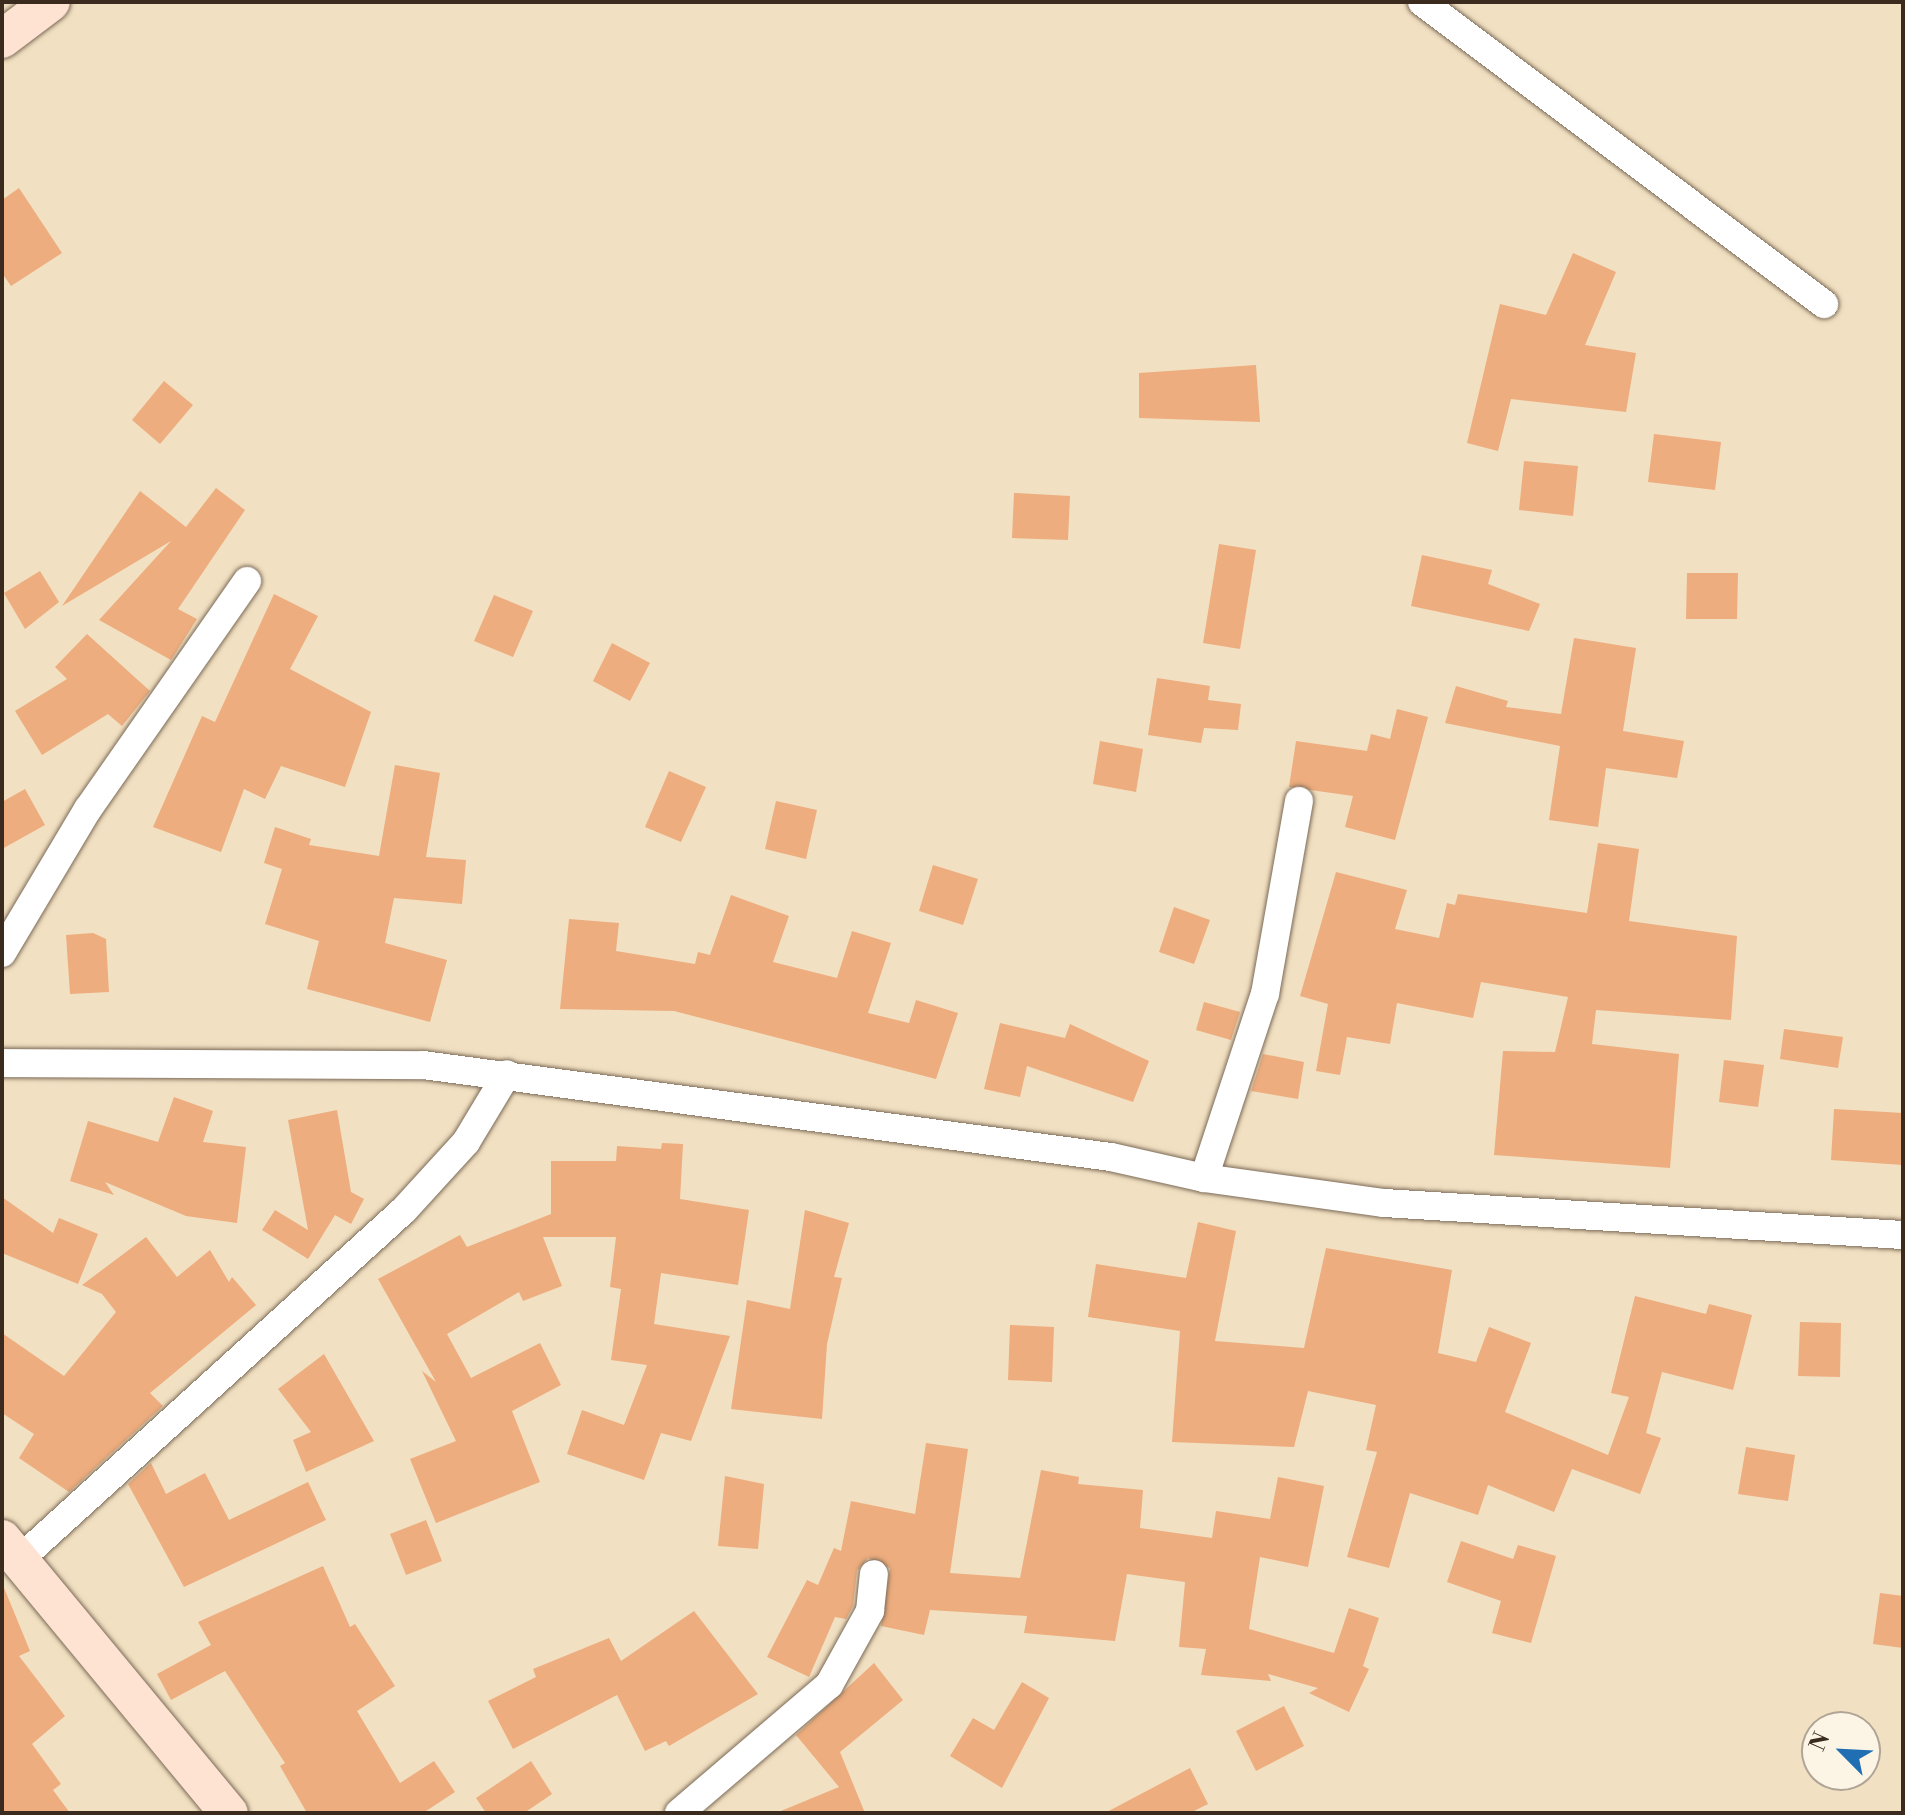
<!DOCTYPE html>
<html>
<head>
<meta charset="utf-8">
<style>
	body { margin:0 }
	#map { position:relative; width:1905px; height:1815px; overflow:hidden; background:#f2e0c2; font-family:"Libre Bodoni",serif }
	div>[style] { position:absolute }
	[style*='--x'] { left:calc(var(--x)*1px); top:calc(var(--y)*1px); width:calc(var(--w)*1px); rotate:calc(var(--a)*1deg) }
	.building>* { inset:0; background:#edad7e }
	.roads { filter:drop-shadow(0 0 2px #7b6a57) drop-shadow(0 0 2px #7b6a57) }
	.street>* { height:28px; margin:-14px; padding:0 14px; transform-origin:14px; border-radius:14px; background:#fff }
	.secondary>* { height:38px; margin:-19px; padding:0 19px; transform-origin:19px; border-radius:19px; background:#fee3d2 }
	span { translate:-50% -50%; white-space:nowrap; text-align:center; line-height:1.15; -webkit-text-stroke:6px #fcf5e5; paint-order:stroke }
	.frame { position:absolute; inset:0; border:4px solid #3b2a1e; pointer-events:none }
	.north { position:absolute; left:1801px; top:1711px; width:80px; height:80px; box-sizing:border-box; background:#fcf5e5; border:2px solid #afa495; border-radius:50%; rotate:294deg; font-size:22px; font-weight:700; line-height:32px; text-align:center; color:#3b2a1e }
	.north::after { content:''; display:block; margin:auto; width:28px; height:36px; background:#1f6fb2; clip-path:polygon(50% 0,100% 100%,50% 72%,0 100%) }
</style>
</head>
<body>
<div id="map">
	<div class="building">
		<div style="clip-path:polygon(19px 188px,62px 253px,11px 286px,2px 273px,2px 200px)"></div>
		<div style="clip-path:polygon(1573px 253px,1616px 272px,1585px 345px,1636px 353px,1626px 412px,1511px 399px,1498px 451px,1467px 443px,1500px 304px,1546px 315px)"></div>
		<div style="clip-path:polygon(1256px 365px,1260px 422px,1139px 418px,1139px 373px)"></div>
		<div style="clip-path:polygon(164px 381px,193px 405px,160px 444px,132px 420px)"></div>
		<div style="clip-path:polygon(1654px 434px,1721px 442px,1715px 490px,1648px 482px)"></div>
		<div style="clip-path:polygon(1524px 461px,1578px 466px,1573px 516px,1519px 510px)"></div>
		<div style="clip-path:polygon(216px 488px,245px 510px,178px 609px,197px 619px,171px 660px,99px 620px,171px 541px,62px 606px,140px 491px,186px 527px)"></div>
		<div style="clip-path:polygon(1014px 493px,1070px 496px,1068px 540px,1012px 538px)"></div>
		<div style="clip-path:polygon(1219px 544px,1256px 550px,1240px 649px,1203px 643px)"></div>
		<div style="clip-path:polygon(1422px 555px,1492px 570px,1488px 584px,1540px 604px,1529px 631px,1411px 606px)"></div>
		<div style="clip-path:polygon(40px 571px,59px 602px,25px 629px,4px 593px)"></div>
		<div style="clip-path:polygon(1687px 573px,1738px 573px,1737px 619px,1686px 619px)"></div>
		<div style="clip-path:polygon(274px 594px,318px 616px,290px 669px,371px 712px,345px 787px,281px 766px,265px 799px,244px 789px,221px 852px,153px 827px,202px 716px,215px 722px)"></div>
		<div style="clip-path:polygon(494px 595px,533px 611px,513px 657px,474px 641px)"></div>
		<div style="clip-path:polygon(87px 634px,150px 691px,122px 726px,108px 714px,42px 755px,15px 711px,67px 679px,55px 667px)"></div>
		<div style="clip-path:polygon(1574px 638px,1636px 648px,1623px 731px,1684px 741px,1677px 778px,1606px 768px,1598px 827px,1549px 820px,1560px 746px,1445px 723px,1456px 686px,1508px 701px,1506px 707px,1561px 714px)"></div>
		<div style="clip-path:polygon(612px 643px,650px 663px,630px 701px,593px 681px)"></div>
		<div style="clip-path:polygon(1157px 678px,1210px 686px,1208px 700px,1241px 704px,1238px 730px,1204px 728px,1201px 743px,1148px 735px)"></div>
		<div style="clip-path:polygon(1397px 709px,1428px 717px,1395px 840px,1345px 827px,1353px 796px,1289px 787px,1296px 741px,1367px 751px,1371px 734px,1390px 739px)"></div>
		<div style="clip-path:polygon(1100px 741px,1143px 749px,1136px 792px,1093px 784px)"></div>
		<div style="clip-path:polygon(395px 765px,440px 773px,426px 857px,466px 860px,462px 904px,394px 898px,385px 943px,447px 960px,430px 1022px,307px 989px,319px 941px,265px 924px,282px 869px,264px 863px,275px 827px,311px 839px,309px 845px,379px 856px)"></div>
		<div style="clip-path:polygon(669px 771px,706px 787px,681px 842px,645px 827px)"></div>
		<div style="clip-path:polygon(25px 789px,45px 825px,2px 849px,2px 802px)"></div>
		<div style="clip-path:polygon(776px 801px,817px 810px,806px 859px,765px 849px)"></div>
		<div style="clip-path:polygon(1598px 843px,1639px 849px,1629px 921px,1737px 936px,1731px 1020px,1596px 1010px,1592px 1044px,1679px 1054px,1670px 1168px,1494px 1155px,1503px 1051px,1555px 1052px,1568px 997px,1481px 982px,1473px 1018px,1397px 1003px,1390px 1044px,1347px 1037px,1340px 1075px,1316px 1071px,1328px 1004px,1300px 996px,1336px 872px,1407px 890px,1395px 929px,1439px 938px,1447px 903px,1455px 905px,1458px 894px,1587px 913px)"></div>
		<div style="clip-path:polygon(933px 865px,978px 879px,963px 925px,919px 911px)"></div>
		<div style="clip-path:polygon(731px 895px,789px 916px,773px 962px,837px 978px,852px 931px,891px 943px,868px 1013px,909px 1023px,916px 1000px,958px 1013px,936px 1079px,674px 1011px,560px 1009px,569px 919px,619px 923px,616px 951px,695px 964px,698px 952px,710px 955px)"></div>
		<div style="clip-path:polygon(1174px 907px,1210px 920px,1194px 964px,1159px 952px)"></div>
		<div style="clip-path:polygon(93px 933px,106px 939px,109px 992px,70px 994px,66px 935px)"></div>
		<div style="clip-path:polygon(1204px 1002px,1240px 1012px,1231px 1040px,1196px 1030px)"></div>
		<div style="clip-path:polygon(1000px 1023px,1065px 1038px,1070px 1024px,1149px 1061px,1133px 1102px,1027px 1066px,1020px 1097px,984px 1089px)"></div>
		<div style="clip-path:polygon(1784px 1029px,1843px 1037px,1838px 1068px,1780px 1059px)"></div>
		<div style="clip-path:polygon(1263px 1054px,1304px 1062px,1298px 1099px,1251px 1091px)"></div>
		<div style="clip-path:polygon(1724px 1060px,1764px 1065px,1758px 1107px,1719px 1102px)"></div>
		<div style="clip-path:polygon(174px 1097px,213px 1111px,203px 1142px,246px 1147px,237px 1223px,186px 1216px,105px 1182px,114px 1195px,70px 1181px,88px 1121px,158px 1142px)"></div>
		<div style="clip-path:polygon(1834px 1109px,1903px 1113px,1903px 1165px,1831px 1160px)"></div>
		<div style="clip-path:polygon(337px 1110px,351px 1192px,364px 1199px,351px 1224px,335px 1215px,308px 1259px,262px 1230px,275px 1210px,308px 1230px,288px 1120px)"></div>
		<div style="clip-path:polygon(662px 1143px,683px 1144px,680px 1199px,749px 1210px,738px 1285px,661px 1273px,654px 1324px,730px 1336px,691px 1441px,661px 1433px,644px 1480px,567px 1454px,582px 1410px,624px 1425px,647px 1365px,611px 1360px,621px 1289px,610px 1287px,616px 1237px,543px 1237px,562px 1286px,523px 1301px,519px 1292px,447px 1334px,471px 1378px,540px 1343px,561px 1385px,512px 1411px,540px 1482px,436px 1523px,410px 1459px,456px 1441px,422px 1371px,436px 1382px,378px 1279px,460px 1235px,467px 1247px,551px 1214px,551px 1161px,616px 1161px,617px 1146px,661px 1149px)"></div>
		<div style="clip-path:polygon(2px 1197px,53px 1233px,59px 1218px,98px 1234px,78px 1284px,2px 1253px)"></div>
		<div style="clip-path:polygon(805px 1210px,849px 1223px,834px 1277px,842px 1278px,827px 1344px,822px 1419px,731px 1409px,747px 1300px,790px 1309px)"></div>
		<div style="clip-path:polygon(1198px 1222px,1236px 1231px,1215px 1341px,1304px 1348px,1326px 1248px,1452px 1270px,1438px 1353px,1476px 1362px,1489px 1327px,1531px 1343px,1505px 1412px,1608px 1455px,1629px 1397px,1611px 1393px,1635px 1296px,1706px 1314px,1709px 1304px,1752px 1315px,1733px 1390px,1662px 1372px,1646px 1433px,1661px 1438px,1640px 1494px,1572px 1469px,1554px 1512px,1488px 1485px,1478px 1515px,1410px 1493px,1389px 1568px,1347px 1557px,1377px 1452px,1366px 1450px,1376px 1405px,1308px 1391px,1294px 1447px,1172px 1442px,1180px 1331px,1088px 1317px,1096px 1264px,1186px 1278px)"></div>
		<div style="clip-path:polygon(146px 1237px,177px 1277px,210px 1250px,229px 1282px,232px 1277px,256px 1305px,150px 1393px,163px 1406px,69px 1492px,19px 1458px,34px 1434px,2px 1413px,2px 1333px,64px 1376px,116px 1312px,102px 1294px,82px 1285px)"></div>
		<div style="clip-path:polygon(1800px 1322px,1841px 1323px,1840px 1377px,1798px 1376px)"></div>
		<div style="clip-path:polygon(1010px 1325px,1054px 1327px,1052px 1382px,1008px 1380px)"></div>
		<div style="clip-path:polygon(324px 1354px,374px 1441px,306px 1472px,293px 1440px,311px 1432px,278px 1389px)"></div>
		<div style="clip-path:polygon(926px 1443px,968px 1449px,950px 1573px,1020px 1578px,1041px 1470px,1079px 1477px,1078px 1484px,1143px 1490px,1140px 1528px,1212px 1538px,1216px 1511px,1270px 1519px,1278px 1477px,1324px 1486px,1308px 1567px,1260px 1557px,1249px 1629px,1334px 1653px,1349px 1608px,1379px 1618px,1363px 1666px,1369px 1669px,1349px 1712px,1309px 1693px,1318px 1688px,1268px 1674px,1271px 1681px,1201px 1675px,1206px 1649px,1179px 1647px,1185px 1582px,1127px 1574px,1115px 1641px,1024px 1633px,1027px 1616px,930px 1610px,924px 1635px,881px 1626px,890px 1568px,868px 1558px,857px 1571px,853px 1606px,846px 1619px,835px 1617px,809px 1677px,767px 1657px,807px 1580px,818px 1585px,834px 1548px,841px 1551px,851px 1501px,915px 1514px)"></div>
		<div style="clip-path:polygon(1746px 1447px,1795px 1455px,1788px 1501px,1738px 1494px)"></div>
		<div style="clip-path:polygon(151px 1463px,166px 1494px,205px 1473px,229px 1520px,308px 1482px,326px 1520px,184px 1587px,128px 1484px)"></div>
		<div style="clip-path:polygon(725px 1476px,764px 1484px,758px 1549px,718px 1546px)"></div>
		<div style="clip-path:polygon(426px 1520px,442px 1561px,406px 1575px,390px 1534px)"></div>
		<div style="clip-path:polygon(1461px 1541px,1513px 1559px,1518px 1545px,1556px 1556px,1531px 1643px,1492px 1633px,1501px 1601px,1447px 1582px)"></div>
		<div style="clip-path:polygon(323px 1566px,350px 1627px,355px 1624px,395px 1686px,357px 1711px,400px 1783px,434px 1761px,455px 1792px,423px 1813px,307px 1813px,280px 1766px,285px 1763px,225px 1671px,171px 1700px,157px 1674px,211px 1645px,198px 1622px)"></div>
		<div style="clip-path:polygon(2px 1583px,30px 1651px,19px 1656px,65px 1716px,32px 1744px,61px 1784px,53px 1790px,70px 1813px,2px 1813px)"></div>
		<div style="clip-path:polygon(1880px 1593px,1903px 1596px,1903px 1648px,1873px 1644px)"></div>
		<div style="clip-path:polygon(694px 1611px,758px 1694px,669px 1746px,666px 1741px,645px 1751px,617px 1695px,513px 1749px,488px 1701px,536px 1677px,533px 1669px,609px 1638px,621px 1661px)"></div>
		<div style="clip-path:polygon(874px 1663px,903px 1700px,840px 1752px,865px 1813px,776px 1813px,839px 1787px,796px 1735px)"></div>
		<div style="clip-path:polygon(1022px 1682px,1049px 1698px,1002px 1788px,950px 1756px,973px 1718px,994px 1730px)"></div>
		<div style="clip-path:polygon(1284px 1706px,1304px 1746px,1256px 1771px,1236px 1731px)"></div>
		<div style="clip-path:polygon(531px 1761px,552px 1794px,524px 1813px,486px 1813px,476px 1798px)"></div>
		<div style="clip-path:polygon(1190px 1768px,1208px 1804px,1190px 1813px,1105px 1813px)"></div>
	</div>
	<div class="roads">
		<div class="street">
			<div style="--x:1422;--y:2;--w:503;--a:36.92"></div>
			<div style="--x:2;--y:953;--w:168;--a:-59.2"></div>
			<div style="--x:88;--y:809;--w:278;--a:-55.1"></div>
			<div style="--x:2;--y:1063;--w:421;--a:0.3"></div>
			<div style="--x:423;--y:1065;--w:694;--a:7.62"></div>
			<div style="--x:1111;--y:1157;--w:95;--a:12.7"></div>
			<div style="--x:1204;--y:1178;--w:182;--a:7.9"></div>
			<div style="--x:1384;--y:1203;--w:520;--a:3.53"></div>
			<div style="--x:1204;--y:1178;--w:194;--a:-71.7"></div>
			<div style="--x:1265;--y:994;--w:196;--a:-80"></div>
			<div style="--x:20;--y:1559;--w:519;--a:-42.27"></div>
			<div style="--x:404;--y:1210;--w:92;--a:-47.6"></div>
			<div style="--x:466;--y:1142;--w:79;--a:-58.9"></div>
			<div style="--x:679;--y:1813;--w:197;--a:-40.5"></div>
			<div style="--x:829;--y:1685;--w:85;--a:-61"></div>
			<div style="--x:870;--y:1611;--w:37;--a:-84"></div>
		</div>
		<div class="secondary">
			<div style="--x:2;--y:39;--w:61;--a:-37.1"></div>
			<div style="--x:2;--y:1539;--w:356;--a:50.4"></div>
		</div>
	</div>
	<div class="frame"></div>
	<div class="north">N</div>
</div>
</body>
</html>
